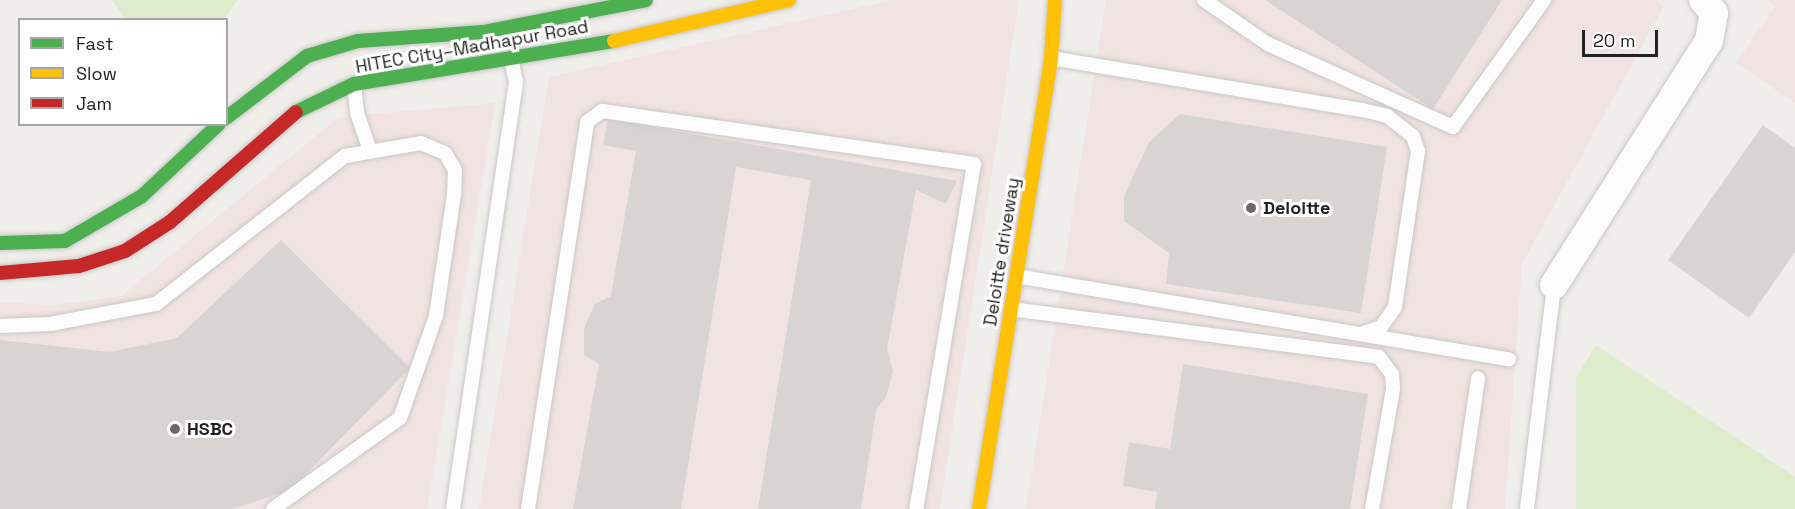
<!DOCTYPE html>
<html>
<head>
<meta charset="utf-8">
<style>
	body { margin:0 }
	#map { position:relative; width:1795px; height:509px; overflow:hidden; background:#f0eeeb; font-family:"Space Grotesk",sans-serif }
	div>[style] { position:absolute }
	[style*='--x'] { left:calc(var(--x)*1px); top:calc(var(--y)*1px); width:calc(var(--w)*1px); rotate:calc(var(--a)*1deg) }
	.commercial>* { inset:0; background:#f1e3e1 }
	.grass>* { inset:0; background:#ddeccb }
	.building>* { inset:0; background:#d7d4d2 }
	.roads { filter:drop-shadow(0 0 2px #c9c8c7) drop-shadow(0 0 2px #c9c8c7) }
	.lane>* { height:14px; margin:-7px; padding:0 7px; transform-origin:7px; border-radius:7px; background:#fdfcfc }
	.street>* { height:28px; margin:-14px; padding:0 14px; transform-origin:14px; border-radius:14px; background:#fdfcfc }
	.fast>* { height:14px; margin:-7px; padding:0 7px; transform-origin:7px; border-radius:7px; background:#4caf50 }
	.slow>* { height:14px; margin:-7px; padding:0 7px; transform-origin:7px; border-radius:7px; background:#ffc107 }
	.jam>* { height:14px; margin:-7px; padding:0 7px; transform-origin:7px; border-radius:7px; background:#c62828 }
	.dots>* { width:16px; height:16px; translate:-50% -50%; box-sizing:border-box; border:3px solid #fff; border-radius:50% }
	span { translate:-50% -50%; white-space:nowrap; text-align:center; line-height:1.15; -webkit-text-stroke:6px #fff; paint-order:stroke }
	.street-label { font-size:18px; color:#222 }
	.poi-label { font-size:18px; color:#222; font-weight:700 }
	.left { translate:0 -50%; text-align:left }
	.legend { position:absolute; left:18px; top:18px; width:210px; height:108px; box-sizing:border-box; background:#fff; border:2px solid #a7a7a7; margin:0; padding:8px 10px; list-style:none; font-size:18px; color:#222 }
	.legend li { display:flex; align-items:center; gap:12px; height:30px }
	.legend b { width:30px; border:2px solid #a7a7a7 }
	.scale { position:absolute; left:1582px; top:30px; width:76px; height:27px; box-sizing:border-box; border:3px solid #222; border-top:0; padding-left:8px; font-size:18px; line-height:21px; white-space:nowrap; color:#222; -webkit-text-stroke:4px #fff; paint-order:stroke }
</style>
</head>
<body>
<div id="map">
	<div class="commercial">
		<div style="clip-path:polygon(893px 0,1019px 0,940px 509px,479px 509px,549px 77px)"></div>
		<div style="clip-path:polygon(1106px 0,1656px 0,1664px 6px,1522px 264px,1505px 509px,1026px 509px)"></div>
		<div style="clip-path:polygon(1767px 0,1795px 0,1795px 103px,1736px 63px,1775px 6px)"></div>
		<div style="clip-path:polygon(495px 103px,427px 509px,0 509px,0 302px,54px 305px,121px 296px,339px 117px)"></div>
	</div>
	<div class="grass">
		<div style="clip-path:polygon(112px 0,238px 0,224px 19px,126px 20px)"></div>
		<div style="clip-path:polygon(1596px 345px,1795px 477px,1795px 509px,1576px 509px,1576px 378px)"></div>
	</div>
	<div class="building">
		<div style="clip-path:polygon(1265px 0,1502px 0,1433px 109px)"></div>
		<div style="clip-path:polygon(1180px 114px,1387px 147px,1361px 313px,1166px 284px,1169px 253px,1124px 221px,1124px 196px,1149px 142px)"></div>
		<div style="clip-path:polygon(608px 119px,957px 181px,946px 204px,916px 190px,887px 349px,893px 371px,886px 397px,876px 410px,861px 509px,758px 509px,811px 180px,736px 167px,681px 509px,573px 509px,599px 364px,584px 355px,584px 328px,595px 304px,611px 296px,636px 151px,603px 145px)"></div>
		<div style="clip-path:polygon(1763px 125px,1795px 148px,1795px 252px,1749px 318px,1668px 260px)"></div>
		<div style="clip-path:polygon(281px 240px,410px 368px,290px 490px,232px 509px,0 509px,0 340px,110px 352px,177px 338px)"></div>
		<div style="clip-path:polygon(1183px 364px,1368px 394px,1350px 509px,1155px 509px,1157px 492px,1123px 486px,1129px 442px,1170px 449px)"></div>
	</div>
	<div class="roads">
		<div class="lane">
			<div style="--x:1204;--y:0;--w:78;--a:34.5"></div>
			<div style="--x:1268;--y:44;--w:203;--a:24.2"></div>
			<div style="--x:1453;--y:127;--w:156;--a:-54.4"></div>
			<div style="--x:1051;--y:58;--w:315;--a:9.5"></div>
			<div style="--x:1362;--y:110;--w:26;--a:13"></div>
			<div style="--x:1387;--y:116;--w:33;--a:38"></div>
			<div style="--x:1413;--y:136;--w:16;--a:72"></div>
			<div style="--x:1418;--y:151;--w:158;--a:98.4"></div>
			<div style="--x:1395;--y:307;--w:24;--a:125"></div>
			<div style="--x:1381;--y:327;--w:18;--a:161"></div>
			<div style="--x:354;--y:84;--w:29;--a:84"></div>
			<div style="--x:357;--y:113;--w:39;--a:71"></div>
			<div style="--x:1016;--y:276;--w:500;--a:9.6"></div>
			<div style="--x:1011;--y:309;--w:371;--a:7.4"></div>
			<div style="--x:1379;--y:357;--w:21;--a:53"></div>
			<div style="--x:1392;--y:374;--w:15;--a:86"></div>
			<div style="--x:1393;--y:389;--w:122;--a:99.9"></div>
			<div style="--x:0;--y:326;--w:50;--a:-2.3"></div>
			<div style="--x:50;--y:324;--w:108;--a:-10.7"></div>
			<div style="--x:156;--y:304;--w:240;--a:-38.1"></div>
			<div style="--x:345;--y:156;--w:77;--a:-9.7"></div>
			<div style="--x:421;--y:143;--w:26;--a:23"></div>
			<div style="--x:445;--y:153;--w:20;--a:60"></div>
			<div style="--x:455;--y:170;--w:25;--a:92"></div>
			<div style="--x:454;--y:195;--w:122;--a:98.5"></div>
			<div style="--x:436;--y:316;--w:108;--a:109.4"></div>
			<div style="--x:400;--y:418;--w:156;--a:144.4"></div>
			<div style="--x:453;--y:509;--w:432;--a:-81.6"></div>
			<div style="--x:516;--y:82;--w:24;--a:-102"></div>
			<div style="--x:528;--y:509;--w:391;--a:-81.3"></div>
			<div style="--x:587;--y:122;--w:19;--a:-36"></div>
			<div style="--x:602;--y:111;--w:376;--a:8.1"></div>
			<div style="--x:974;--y:164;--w:350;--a:99.5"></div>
			<div style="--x:1459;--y:509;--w:132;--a:-81.7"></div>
			<div style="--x:1527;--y:509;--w:226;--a:-83.1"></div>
		</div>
		<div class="street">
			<div style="--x:1554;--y:285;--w:289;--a:-57.6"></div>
			<div style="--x:1709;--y:41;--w:28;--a:-80"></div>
			<div style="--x:1714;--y:13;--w:17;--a:-130"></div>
		</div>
		<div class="fast">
			<div style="--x:296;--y:112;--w:64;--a:-25.8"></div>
			<div style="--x:354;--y:84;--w:264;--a:-9.4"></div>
			<div style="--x:226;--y:118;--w:102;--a:-37.4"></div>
			<div style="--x:307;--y:56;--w:53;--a:-16.4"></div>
			<div style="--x:358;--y:41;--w:125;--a:-4.1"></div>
			<div style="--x:483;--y:32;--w:166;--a:-11.1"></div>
			<div style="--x:0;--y:243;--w:65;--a:-1.8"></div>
			<div style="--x:65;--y:241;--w:89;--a:-30.3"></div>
			<div style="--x:142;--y:196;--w:105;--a:-43.1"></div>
		</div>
		<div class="slow">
			<div style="--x:614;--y:41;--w:180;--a:-13.2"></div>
			<div style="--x:979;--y:509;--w:457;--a:-80.9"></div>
			<div style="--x:1051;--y:58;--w:58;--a:-86.1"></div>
		</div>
		<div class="jam">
			<div style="--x:0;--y:273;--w:79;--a:-5.1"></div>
			<div style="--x:79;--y:266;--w:48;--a:-18.1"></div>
			<div style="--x:125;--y:251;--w:54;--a:-32.8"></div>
			<div style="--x:170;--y:222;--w:167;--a:-41.1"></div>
		</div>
	</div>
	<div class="dots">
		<div style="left:1251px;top:208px;background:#6a6968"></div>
		<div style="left:175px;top:429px;background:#6a6968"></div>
	</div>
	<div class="street-label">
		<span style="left:472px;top:47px;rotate:-10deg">HITEC City–Madhapur Road</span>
		<span style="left:1002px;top:252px;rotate:-81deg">Deloitte driveway</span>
	</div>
	<div class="poi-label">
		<span class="left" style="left:1263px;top:208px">Deloitte</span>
		<span class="left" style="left:187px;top:429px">HSBC</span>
	</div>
	<ul class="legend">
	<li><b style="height:8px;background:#4caf50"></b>Fast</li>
	<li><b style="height:8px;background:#ffc107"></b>Slow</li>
	<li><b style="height:8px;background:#c62828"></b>Jam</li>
	</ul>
	<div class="scale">20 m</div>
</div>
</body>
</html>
